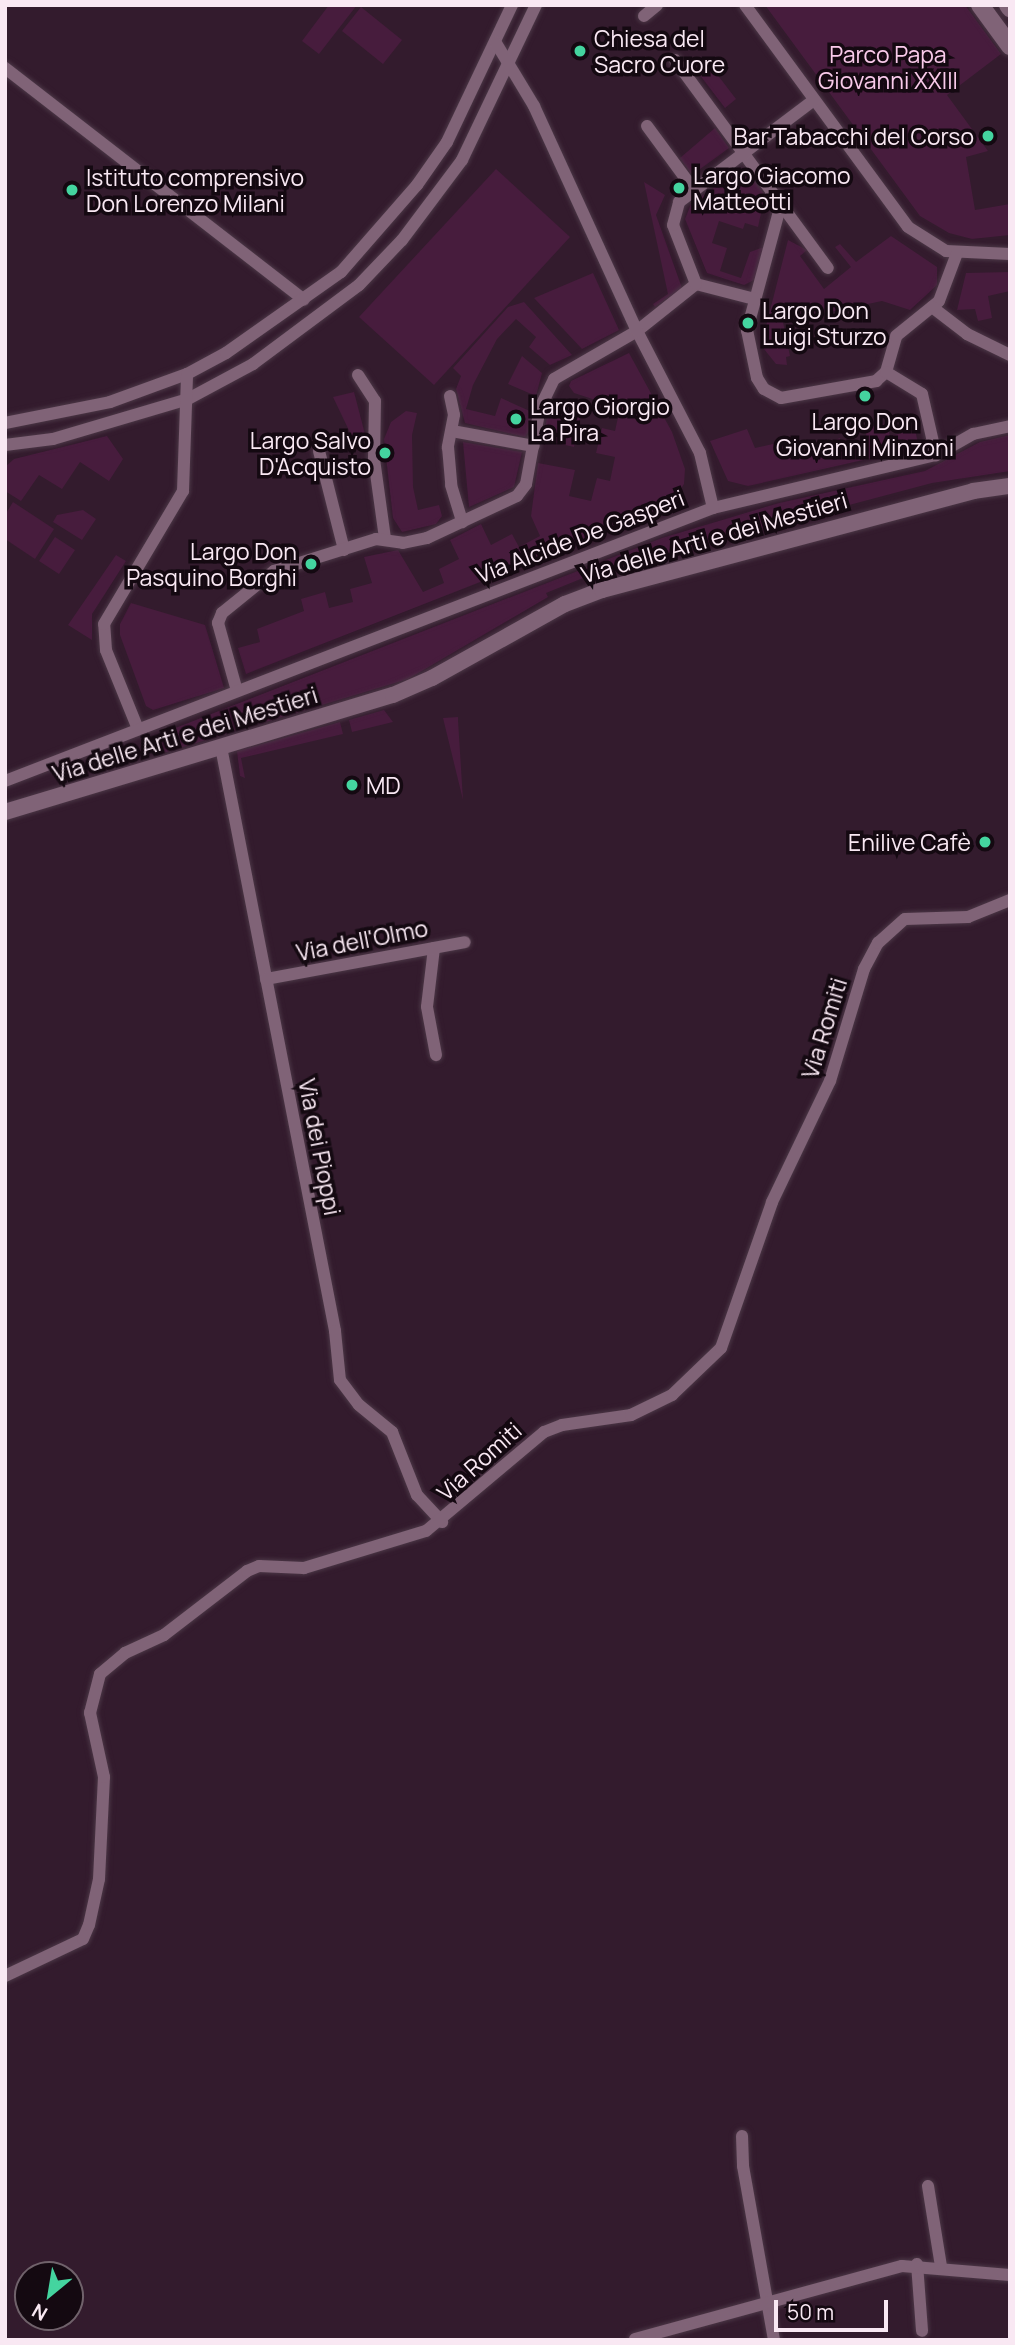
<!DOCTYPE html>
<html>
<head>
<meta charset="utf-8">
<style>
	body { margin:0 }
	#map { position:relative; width:1015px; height:2345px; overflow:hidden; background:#331b2d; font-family:Manrope,sans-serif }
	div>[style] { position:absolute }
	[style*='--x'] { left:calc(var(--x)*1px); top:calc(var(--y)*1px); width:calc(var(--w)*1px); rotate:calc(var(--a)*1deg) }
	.green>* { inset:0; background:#471c3d }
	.roads { filter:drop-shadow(0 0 2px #4b3746) drop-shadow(0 0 2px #4b3746) }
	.minor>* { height:12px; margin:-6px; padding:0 6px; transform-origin:6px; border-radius:6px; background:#806377 }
	.tertiary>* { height:16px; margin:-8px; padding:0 8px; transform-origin:8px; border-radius:8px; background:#806377 }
	.secondary>* { height:18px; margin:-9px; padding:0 9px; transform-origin:9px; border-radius:9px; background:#806377 }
	.dots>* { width:19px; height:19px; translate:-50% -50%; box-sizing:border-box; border:4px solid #140911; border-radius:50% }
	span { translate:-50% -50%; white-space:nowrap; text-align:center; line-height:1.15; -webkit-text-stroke:7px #140911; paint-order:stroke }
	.poi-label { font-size:23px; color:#f9e8f3 }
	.left { translate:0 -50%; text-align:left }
	.right { translate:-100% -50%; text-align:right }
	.park-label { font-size:23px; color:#f9caea }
	.street-label { font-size:23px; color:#f9e8f3 }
	.frame { position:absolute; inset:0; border:7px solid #f9e8f3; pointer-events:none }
	.north { position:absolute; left:14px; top:2261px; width:70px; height:70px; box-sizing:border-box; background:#140911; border:2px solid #70626b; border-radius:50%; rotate:210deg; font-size:19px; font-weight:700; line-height:28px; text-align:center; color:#f9e8f3 }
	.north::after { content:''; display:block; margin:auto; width:24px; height:32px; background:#44d49f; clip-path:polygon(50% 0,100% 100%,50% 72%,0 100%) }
	.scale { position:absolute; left:774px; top:2300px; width:114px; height:32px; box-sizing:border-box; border:4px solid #f9e8f3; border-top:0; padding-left:9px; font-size:21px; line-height:24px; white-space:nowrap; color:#f9e8f3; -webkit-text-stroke:5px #140911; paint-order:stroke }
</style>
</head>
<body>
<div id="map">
	<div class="green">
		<div style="clip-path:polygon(329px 5px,357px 5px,319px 54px,302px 41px)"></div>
		<div style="clip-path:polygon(765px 5px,965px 5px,1001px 54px,947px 95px,988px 151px,966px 157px,975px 210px,1010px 204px,1010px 235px,972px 239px,949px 233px,920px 216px)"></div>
		<div style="clip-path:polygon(361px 7px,402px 40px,383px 64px,342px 31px)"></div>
		<div style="clip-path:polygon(710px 65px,736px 99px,725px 108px,699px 74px)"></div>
		<div style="clip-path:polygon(715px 128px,729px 148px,692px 175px,680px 158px)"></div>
		<div style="clip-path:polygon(744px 167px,765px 195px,758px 227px,745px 223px,743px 229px,719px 221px,712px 243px,727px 248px,720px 271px,741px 278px,750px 252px,764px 247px,754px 280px,744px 285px,707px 273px,685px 219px,691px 204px)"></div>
		<div style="clip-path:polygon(496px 169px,570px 237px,434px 385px,359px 317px)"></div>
		<div style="clip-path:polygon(644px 182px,665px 195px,656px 215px,682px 288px,655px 307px,653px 304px,668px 294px)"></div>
		<div style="clip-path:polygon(891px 236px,937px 267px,937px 285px,910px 310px,882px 301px,783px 322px,790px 356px,786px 357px,787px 365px,776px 364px,764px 349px,763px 338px,788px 240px,807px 250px,800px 256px,824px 289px,851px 267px,835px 247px,840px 244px,856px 262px)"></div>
		<div style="clip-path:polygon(1010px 272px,1010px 291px,988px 296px,992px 318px,978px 321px,975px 309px,957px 310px,966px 273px)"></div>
		<div style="clip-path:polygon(593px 273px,619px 330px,582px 349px,534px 298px)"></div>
		<div style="clip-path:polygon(524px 302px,572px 355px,550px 365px,529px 347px,536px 337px,516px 319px,497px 339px,473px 385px,466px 409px,495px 416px,501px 398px,532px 412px,529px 431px,525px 437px,465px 423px,456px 389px,461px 376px,453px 368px,508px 307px)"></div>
		<div style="clip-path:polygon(629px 353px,672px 432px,685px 469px,684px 484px,673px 501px,661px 511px,246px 674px,238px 648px,260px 642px,257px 629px,304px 611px,301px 599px,325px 592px,329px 608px,353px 602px,350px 589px,372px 583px,364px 557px,398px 550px,423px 592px,444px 583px,439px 569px,459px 559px,450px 540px,481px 524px,491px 545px,512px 534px,519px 547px,540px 536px,531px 516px,538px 463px,575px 470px,569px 496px,591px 501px,597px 478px,610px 481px,615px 457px,596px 453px,602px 428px,615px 431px,620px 408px,574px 393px,569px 386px,571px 381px)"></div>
		<div style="clip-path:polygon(522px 356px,542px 373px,536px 396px,508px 384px)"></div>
		<div style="clip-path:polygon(354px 392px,366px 438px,355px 443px,333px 397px)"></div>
		<div style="clip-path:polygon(549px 405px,581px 412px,574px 447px,543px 440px)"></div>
		<div style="clip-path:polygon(406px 411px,417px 413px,412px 435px,413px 487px,418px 510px,439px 505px,442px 516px,436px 524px,402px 532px,393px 518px,384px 439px,391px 422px)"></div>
		<div style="clip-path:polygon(887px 423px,890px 436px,915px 430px,918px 443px,912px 449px,748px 486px,728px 481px,710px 441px,747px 429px,755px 448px,790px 440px,794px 455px,840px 438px,844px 451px,868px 445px,865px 428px)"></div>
		<div style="clip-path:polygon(1010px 435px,1010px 471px,932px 483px,642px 560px,640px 555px,546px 593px,548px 597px,408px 679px,160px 754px,155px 736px,662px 538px,779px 503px,925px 471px,980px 442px)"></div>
		<div style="clip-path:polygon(107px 436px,123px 459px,109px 481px,80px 462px,62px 489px,39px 475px,21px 501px,5px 491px,5px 467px,14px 459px)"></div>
		<div style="clip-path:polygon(463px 442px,522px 452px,514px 487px,469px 507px)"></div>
		<div style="clip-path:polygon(13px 502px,54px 529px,35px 559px,5px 539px,5px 515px)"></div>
		<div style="clip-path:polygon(83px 510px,96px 519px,82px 540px,53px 522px,57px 515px)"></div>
		<div style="clip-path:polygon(55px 537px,75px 550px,59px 574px,39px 561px)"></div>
		<div style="clip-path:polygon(116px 555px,126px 561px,92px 614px,92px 640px,68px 625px)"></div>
		<div style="clip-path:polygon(131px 603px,205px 625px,224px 688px,153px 710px,146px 706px,120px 635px,120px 624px)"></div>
		<div style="clip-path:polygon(384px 710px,393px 722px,352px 732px,349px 720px)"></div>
		<div style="clip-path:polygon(458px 717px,458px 720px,463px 800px,443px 718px)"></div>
		<div style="clip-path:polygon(340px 722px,343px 734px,241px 758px,245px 778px,240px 776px,237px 751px)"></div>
	</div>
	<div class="roads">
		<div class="minor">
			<div style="--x:745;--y:5;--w:275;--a:53.7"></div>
			<div style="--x:908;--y:227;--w:45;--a:32.3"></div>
			<div style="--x:946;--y:251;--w:64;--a:2.7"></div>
			<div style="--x:644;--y:16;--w:17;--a:-40"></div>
			<div style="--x:675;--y:60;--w:258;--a:53.7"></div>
			<div style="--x:5;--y:68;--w:378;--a:37.8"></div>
			<div style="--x:647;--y:126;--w:79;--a:53.7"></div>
			<div style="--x:781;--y:204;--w:131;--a:105.1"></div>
			<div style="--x:747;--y:330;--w:49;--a:78.2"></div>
			<div style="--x:757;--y:378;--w:13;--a:58"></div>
			<div style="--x:764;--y:389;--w:19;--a:28"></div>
			<div style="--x:781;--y:398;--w:97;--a:-10.1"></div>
			<div style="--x:876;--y:381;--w:13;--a:-42"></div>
			<div style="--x:886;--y:372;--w:37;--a:-74"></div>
			<div style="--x:896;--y:336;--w:55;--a:-39.1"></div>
			<div style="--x:939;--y:301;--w:51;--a:-69.4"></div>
			<div style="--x:696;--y:284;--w:61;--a:14.3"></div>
			<div style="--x:932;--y:307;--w:44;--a:37.6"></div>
			<div style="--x:967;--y:334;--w:48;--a:26"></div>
			<div style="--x:886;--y:372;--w:42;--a:31.4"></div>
			<div style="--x:922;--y:394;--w:63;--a:77.1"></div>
			<div style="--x:358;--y:375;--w:31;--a:57"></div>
			<div style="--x:375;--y:401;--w:58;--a:91"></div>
			<div style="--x:374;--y:459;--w:80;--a:82.1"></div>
			<div style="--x:450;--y:396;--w:19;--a:78"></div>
			<div style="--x:454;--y:415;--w:33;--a:101"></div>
			<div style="--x:448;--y:447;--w:38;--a:85"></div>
			<div style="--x:451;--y:485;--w:39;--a:73"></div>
			<div style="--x:5;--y:423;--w:107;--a:-11.3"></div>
			<div style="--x:110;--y:402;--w:82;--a:-20"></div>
			<div style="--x:187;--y:374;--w:44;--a:-28.3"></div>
			<div style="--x:226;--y:353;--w:141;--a:-35.2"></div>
			<div style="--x:341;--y:272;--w:116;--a:-48.9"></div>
			<div style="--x:417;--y:185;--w:52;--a:-55.1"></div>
			<div style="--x:447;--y:142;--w:152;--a:-64.6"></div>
			<div style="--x:452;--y:431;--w:83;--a:10.4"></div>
			<div style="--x:5;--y:445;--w:48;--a:-7.1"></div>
			<div style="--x:53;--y:439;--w:141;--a:-16.5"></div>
			<div style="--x:188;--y:399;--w:74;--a:-28.3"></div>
			<div style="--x:253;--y:364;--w:132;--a:-36.7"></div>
			<div style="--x:359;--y:285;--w:62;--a:-46.3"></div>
			<div style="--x:402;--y:240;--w:100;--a:-53.1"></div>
			<div style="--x:462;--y:160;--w:172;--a:-64.5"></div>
			<div style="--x:319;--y:451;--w:102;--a:75.8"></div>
			<div style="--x:713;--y:508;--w:229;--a:-13.4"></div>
			<div style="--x:936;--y:455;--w:43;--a:-29.6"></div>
			<div style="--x:973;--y:434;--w:38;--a:-12"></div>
			<div style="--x:237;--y:691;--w:71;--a:-105.6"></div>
			<div style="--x:218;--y:623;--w:11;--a:-68"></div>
			<div style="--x:222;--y:613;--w:67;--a:-38.9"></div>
			<div style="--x:274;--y:571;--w:107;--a:-17.4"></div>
			<div style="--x:376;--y:539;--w:27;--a:8"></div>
			<div style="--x:403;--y:543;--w:25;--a:-12"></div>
			<div style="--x:427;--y:538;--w:99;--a:-25"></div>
			<div style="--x:517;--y:496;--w:15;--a:-53"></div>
			<div style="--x:526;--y:484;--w:77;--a:-79.6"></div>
			<div style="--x:540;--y:408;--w:32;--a:-64"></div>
			<div style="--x:554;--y:379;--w:96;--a:-30"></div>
			<div style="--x:637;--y:331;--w:75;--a:-38.5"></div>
			<div style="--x:696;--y:284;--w:63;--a:-111.3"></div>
			<div style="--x:673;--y:225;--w:24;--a:-75"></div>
			<div style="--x:679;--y:202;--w:169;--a:-37.1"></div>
			<div style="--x:138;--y:729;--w:85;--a:-112.1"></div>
			<div style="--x:106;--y:650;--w:26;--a:-94"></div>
			<div style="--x:104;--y:624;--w:155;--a:-59.3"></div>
			<div style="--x:183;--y:491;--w:117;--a:-88"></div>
			<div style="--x:221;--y:747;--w:595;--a:78.95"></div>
			<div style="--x:335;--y:1331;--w:49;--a:84.2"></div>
			<div style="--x:340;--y:1380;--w:31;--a:53"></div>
			<div style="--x:359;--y:1405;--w:43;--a:39.3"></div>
			<div style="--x:392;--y:1432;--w:68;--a:68.4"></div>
			<div style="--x:417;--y:1495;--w:37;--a:47"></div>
			<div style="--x:5;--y:781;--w:759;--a:-21.09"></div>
			<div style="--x:713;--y:508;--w:57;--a:-103.3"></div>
			<div style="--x:700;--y:453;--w:137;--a:-117.3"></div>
			<div style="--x:637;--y:331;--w:247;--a:-114.6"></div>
			<div style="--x:534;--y:106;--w:74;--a:-121.1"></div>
			<div style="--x:434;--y:948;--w:59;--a:96.8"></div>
			<div style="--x:427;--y:1007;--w:49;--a:79.4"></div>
			<div style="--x:266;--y:979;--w:202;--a:-10.5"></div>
			<div style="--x:5;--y:1976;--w:86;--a:-25.4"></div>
			<div style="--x:83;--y:1939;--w:15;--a:-67"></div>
			<div style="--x:89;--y:1925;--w:47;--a:-77.7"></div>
			<div style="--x:99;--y:1879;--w:102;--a:-87.2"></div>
			<div style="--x:104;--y:1777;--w:66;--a:-102.3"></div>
			<div style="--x:90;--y:1713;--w:40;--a:-75.6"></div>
			<div style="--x:100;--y:1674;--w:33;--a:-40"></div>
			<div style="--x:125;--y:1653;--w:43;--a:-24.8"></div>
			<div style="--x:164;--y:1635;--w:105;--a:-37.6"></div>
			<div style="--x:247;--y:1571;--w:13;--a:-23"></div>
			<div style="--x:259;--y:1566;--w:45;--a:2.5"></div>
			<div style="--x:304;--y:1568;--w:127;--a:-16.9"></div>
			<div style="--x:426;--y:1531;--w:154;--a:-40"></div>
			<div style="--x:544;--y:1432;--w:19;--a:-21"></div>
			<div style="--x:562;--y:1425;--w:70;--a:-8.2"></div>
			<div style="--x:631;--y:1415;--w:46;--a:-26"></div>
			<div style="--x:672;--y:1395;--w:68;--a:-43.8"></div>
			<div style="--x:721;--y:1348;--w:155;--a:-70.7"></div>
			<div style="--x:772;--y:1202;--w:134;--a:-64.4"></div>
			<div style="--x:830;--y:1081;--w:117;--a:-73.1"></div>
			<div style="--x:864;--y:969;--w:30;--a:-62"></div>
			<div style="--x:878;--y:943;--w:36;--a:-42"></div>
			<div style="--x:905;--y:919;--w:63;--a:-1.8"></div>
			<div style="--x:968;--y:917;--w:45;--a:-22"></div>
			<div style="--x:742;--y:2136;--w:30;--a:88"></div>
			<div style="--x:743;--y:2166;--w:177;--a:79.9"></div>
			<div style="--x:928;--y:2186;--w:81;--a:80.8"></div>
			<div style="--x:917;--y:2264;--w:67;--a:85.7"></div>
			<div style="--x:635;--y:2339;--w:277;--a:-15.3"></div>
			<div style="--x:902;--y:2266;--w:108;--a:4.8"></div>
		</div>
		<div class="tertiary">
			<div style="--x:5;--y:812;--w:405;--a:-16.8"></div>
			<div style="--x:393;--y:695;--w:43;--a:-23.6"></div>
			<div style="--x:432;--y:678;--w:152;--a:-29.1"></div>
			<div style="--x:565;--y:604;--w:40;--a:-21"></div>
			<div style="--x:602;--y:590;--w:384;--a:-14.9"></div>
			<div style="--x:973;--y:491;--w:37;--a:-8"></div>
		</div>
		<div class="secondary">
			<div style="--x:980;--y:5;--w:51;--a:53.8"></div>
			<div style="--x:1008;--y:5;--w:4;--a:56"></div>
		</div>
	</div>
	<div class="dots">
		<div style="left:580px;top:51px;background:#44d49f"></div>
		<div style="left:988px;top:136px;background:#44d49f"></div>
		<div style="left:679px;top:188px;background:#44d49f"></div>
		<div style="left:72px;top:190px;background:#44d49f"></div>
		<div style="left:748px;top:323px;background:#44d49f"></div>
		<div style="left:865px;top:396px;background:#44d49f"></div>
		<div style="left:516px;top:419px;background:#44d49f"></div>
		<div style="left:385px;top:453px;background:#44d49f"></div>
		<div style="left:311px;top:564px;background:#44d49f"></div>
		<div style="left:352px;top:785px;background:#44d49f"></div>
		<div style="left:985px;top:842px;background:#44d49f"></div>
	</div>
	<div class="poi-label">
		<span class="left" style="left:594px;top:51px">Chiesa del<br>Sacro Cuore</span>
		<span class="right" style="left:974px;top:136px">Bar Tabacchi del Corso</span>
		<span class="left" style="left:693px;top:188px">Largo Giacomo<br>Matteotti</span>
		<span class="left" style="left:86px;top:190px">Istituto comprensivo<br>Don Lorenzo Milani</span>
		<span class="left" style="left:762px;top:323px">Largo Don<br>Luigi Sturzo</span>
		<span class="left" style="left:530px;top:419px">Largo Giorgio<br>La Pira</span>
		<span style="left:865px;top:434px">Largo Don<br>Giovanni Minzoni</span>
		<span class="right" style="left:371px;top:453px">Largo Salvo<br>D'Acquisto</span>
		<span class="right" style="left:297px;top:564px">Largo Don<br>Pasquino Borghi</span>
		<span class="left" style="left:366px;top:785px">MD</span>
		<span class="right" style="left:971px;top:842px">Enilive Cafè</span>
	</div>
	<div class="park-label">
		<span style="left:888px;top:67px">Parco Papa<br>Giovanni XXIII</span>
	</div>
	<div class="street-label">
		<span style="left:580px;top:536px;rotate:-21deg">Via Alcide De Gasperi</span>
		<span style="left:714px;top:537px;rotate:-16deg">Via delle Arti e dei Mestieri</span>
		<span style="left:185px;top:734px;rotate:-17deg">Via delle Arti e dei Mestieri</span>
		<span style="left:362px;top:940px;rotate:-11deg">Via dell'Olmo</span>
		<span style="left:824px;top:1028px;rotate:-73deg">Via Romiti</span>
		<span style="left:320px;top:1147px;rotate:79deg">Via dei Pioppi</span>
		<span style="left:479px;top:1461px;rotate:-42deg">Via Romiti</span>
	</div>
	<div class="frame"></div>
	<div class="north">N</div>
	<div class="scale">50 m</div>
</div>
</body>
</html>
